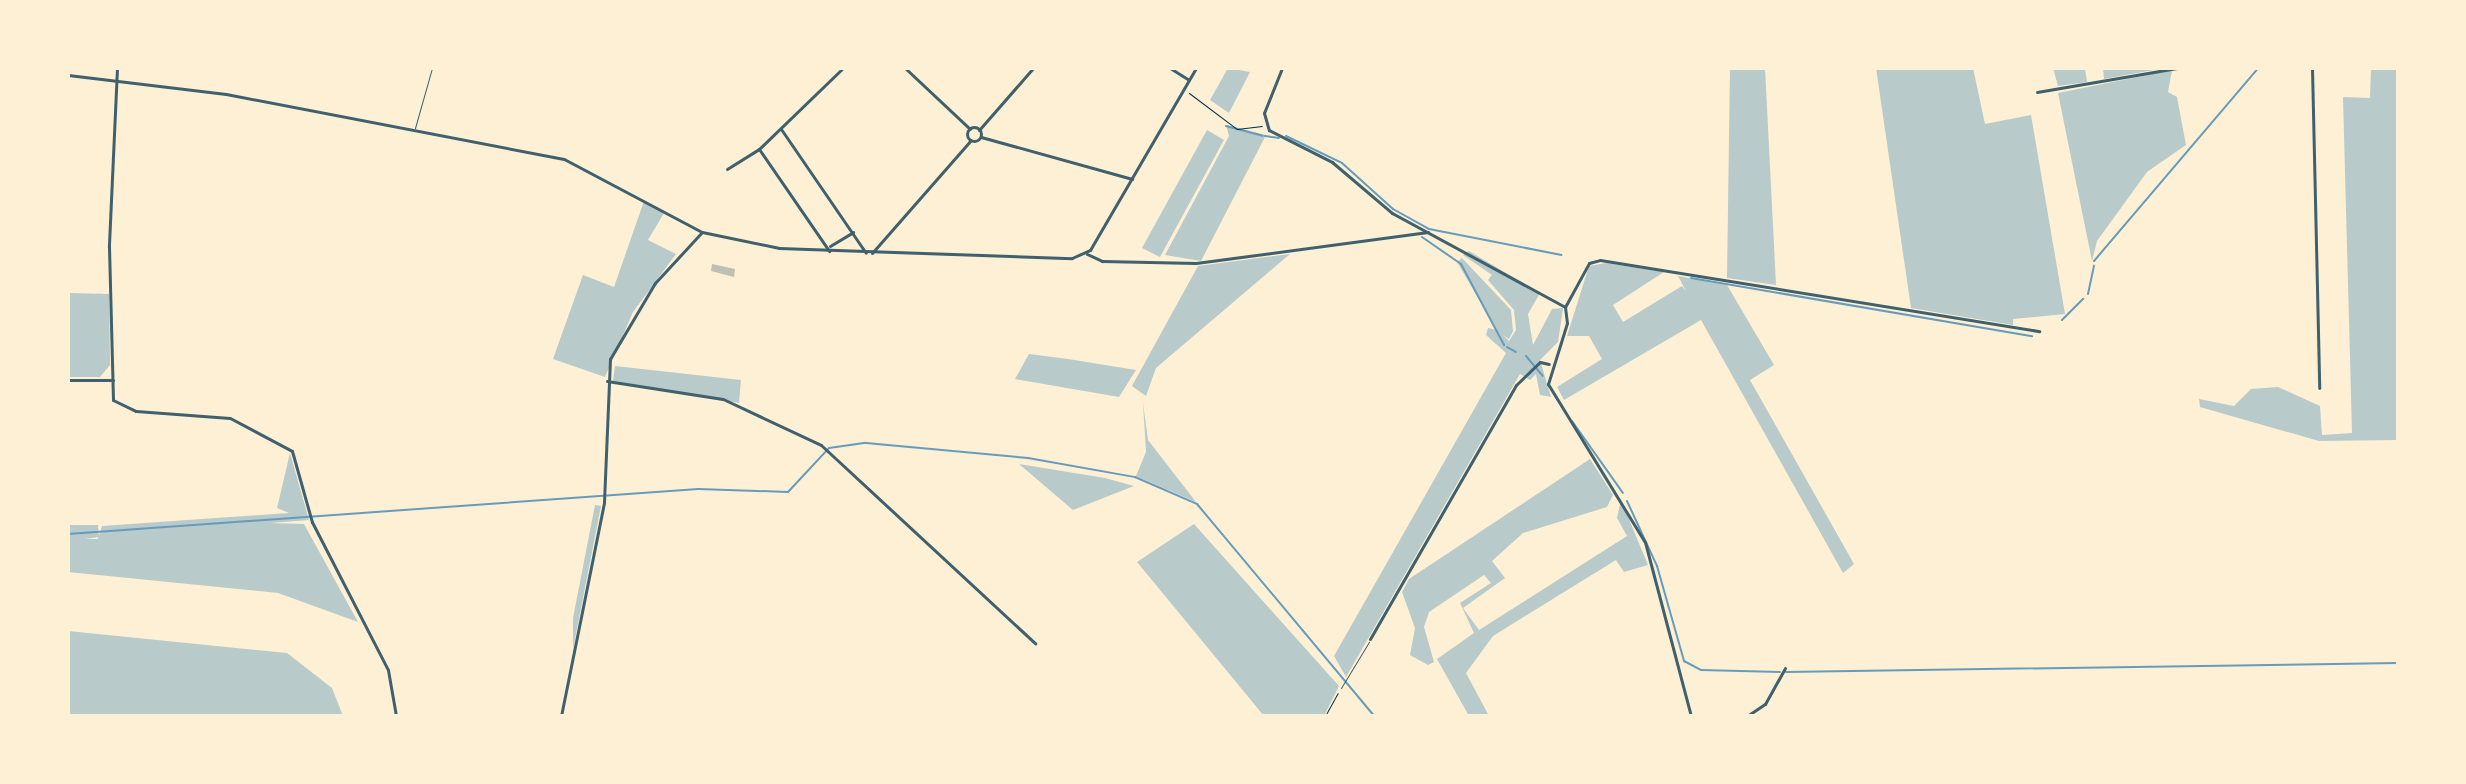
<!DOCTYPE html>
<html>
<head>
<meta charset="utf-8">
<style>
	body { margin:0 }
	#map { position:relative; width:2466px; height:784px; overflow:hidden; background:#fdf0d5; font-family:"PT Sans Narrow",sans-serif }
	div>[style] { position:absolute }
	[style*='--x'] { left:calc(var(--x)*1px); top:calc(var(--y)*1px); width:calc(var(--w)*1px); rotate:calc(var(--a)*1deg) }
	.green>* { inset:0; background:#b9caca }
	.stream>* { height:2px; margin:-1px; padding:0 1px; transform-origin:1px; border-radius:1px; background:#669bbc }
	.building>* { inset:0; background:#bec0b2 }
	.path>* { height:1px; margin:-0.5px; padding:0 0.5px; transform-origin:0.5px; border-radius:0.5px; background:#003049 }
	.service>* { height:1px; margin:-0.5px; padding:0 0.5px; transform-origin:0.5px; border-radius:0.5px; background:#3f606c }
	.minor>* { height:3px; margin:-1.5px; padding:0 1.5px; transform-origin:1.5px; border-radius:1.5px; background:#3f606c }
	.minor>.ring { margin:-1.5px; padding:0; box-sizing:content-box; background:none; border:3px solid #3f606c; border-radius:50% }
	.tertiary>* { height:3px; margin:-1.5px; padding:0 1.5px; transform-origin:1.5px; border-radius:1.5px; background:#3f606c }
	span { translate:-50% -50%; white-space:nowrap; text-align:center; line-height:1.15; -webkit-text-stroke:6px #fdf0d5; paint-order:stroke }
	.frame { position:absolute; inset:0; border:70px solid #fdf0d5; pointer-events:none }
</style>
</head>
<body>
<div id="map">
	<div class="green">
		<div style="clip-path:polygon(1228px 68px,1250px 72px,1229px 113px,1210px 100px)"></div>
		<div style="clip-path:polygon(1730px 68px,1765px 68px,1776px 285px,1727px 278px)"></div>
		<div style="clip-path:polygon(1876px 68px,1973px 68px,1985px 124px,2031px 115px,2065px 314px,2013px 319px,2013px 325px,1911px 308px)"></div>
		<div style="clip-path:polygon(2053px 68px,2085px 68px,2087px 82px,2058px 86px)"></div>
		<div style="clip-path:polygon(2103px 68px,2165px 68px,2104px 79px)"></div>
		<div style="clip-path:polygon(2371px 68px,2398px 68px,2398px 440px,2319px 441px,2200px 407px,2199px 399px,2234px 406px,2251px 389px,2278px 387px,2320px 406px,2322px 435px,2352px 433px,2343px 97px,2370px 98px)"></div>
		<div style="clip-path:polygon(2172px 70px,2168px 92px,2177px 97px,2186px 145px,2147px 172px,2097px 241px,2092px 261px,2058px 93px)"></div>
		<div style="clip-path:polygon(1226px 125px,1266px 135px,1201px 261px,1165px 255px,1229px 136px)"></div>
		<div style="clip-path:polygon(1207px 130px,1224px 140px,1160px 257px,1142px 248px)"></div>
		<div style="clip-path:polygon(644px 201px,664px 213px,648px 240px,676px 254px,633px 312px,605px 377px,553px 359px,583px 275px,614px 287px)"></div>
		<div style="clip-path:polygon(1469px 251px,1540px 293px,1528px 314px,1533px 345px,1552px 309px,1563px 308px,1558px 342px,1540px 360px,1551px 397px,1540px 395px,1536px 374px,1530px 380px,1520px 374px,1346px 677px,1334px 656px,1506px 353px,1486px 335px,1488px 328px,1497px 330px,1457px 262px,1462px 258px,1511px 310px,1513px 331px,1509px 339px,1503px 335px,1509px 341px,1516px 330px,1514px 310px,1488px 280px,1492px 275px,1463px 255px)"></div>
		<div style="clip-path:polygon(1290px 254px,1156px 368px,1146px 396px,1132px 386px,1198px 266px)"></div>
		<div style="clip-path:polygon(1606px 263px,1664px 272px,1613px 305px,1623px 322px,1682px 286px,1686px 291px,1678px 276px,1727px 285px,1774px 365px,1750px 380px,1854px 564px,1843px 573px,1701px 320px,1564px 400px,1557px 387px,1602px 359px,1589px 336px,1567px 336px,1589px 266px)"></div>
		<div style="clip-path:polygon(68px 293px,109px 294px,110px 365px,100px 377px,68px 377px)"></div>
		<div style="clip-path:polygon(1029px 354px,1068px 359px,1136px 370px,1119px 397px,1015px 379px)"></div>
		<div style="clip-path:polygon(615px 366px,741px 380px,739px 403px,613px 381px)"></div>
		<div style="clip-path:polygon(1143px 403px,1148px 440px,1196px 502px,1136px 476px,1146px 452px)"></div>
		<div style="clip-path:polygon(290px 453px,309px 520px,270px 523px,304px 524px,358px 622px,278px 593px,68px 572px,68px 525px,98px 525px,99px 537px,85px 539px,98px 539px,102px 526px,289px 513px,277px 508px)"></div>
		<div style="clip-path:polygon(1590px 459px,1613px 495px,1607px 507px,1523px 533px,1492px 561px,1505px 578px,1463px 608px,1479px 630px,1627px 536px,1617px 518px,1621px 500px,1648px 565px,1624px 572px,1616px 560px,1493px 636px,1466px 673px,1489px 716px,1469px 716px,1437px 659px,1474px 633px,1460px 603px,1491px 583px,1484px 575px,1429px 612px,1424px 627px,1434px 662px,1428px 665px,1410px 655px,1415px 628px,1402px 592px,1409px 579px)"></div>
		<div style="clip-path:polygon(1019px 464px,1105px 478px,1134px 486px,1073px 510px)"></div>
		<div style="clip-path:polygon(595px 505px,601px 506px,573px 649px,573px 618px)"></div>
		<div style="clip-path:polygon(1194px 524px,1339px 686px,1324px 716px,1264px 716px,1137px 562px)"></div>
		<div style="clip-path:polygon(68px 631px,287px 653px,332px 688px,343px 716px,68px 716px)"></div>
	</div>
	<div class="stream">
		<div style="--x:1226;--y:126;--w:38;--a:15"></div>
		<div style="--x:1265;--y:136;--w:14;--a:8"></div>
		<div style="--x:1286;--y:136;--w:62;--a:25.7"></div>
		<div style="--x:1342;--y:163;--w:69;--a:42"></div>
		<div style="--x:1393;--y:209;--w:41;--a:29.1"></div>
		<div style="--x:1429;--y:229;--w:135;--a:11.1"></div>
		<div style="--x:1422;--y:237;--w:47;--a:34.7"></div>
		<div style="--x:1461;--y:264;--w:92;--a:62"></div>
		<div style="--x:2094;--y:261;--w:253;--a:-49.6"></div>
		<div style="--x:1691;--y:278;--w:346;--a:9.7"></div>
		<div style="--x:2088;--y:294;--w:29;--a:-78"></div>
		<div style="--x:2062;--y:320;--w:30;--a:-45"></div>
		<div style="--x:1507;--y:347;--w:10;--a:29"></div>
		<div style="--x:1526;--y:356;--w:26;--a:50"></div>
		<div style="--x:1572;--y:421;--w:88;--a:54.7"></div>
		<div style="--x:1627;--y:501;--w:72;--a:65.2"></div>
		<div style="--x:1657;--y:566;--w:99;--a:74.1"></div>
		<div style="--x:1684;--y:661;--w:19;--a:28"></div>
		<div style="--x:1701;--y:670;--w:79;--a:1.5"></div>
		<div style="--x:68;--y:534;--w:632;--a:-4.09"></div>
		<div style="--x:698;--y:489;--w:90;--a:1.9"></div>
		<div style="--x:788;--y:492;--w:60;--a:-47"></div>
		<div style="--x:829;--y:448;--w:37;--a:-8"></div>
		<div style="--x:866;--y:443;--w:163;--a:5.3"></div>
		<div style="--x:1028;--y:458;--w:109;--a:10.1"></div>
		<div style="--x:1135;--y:477;--w:68;--a:23.5"></div>
		<div style="--x:1197;--y:504;--w:276;--a:50.1"></div>
		<div style="--x:1786;--y:672;--w:612;--a:-0.84"></div>
	</div>
	<div class="building">
		<div style="clip-path:polygon(712px 264px,735px 269px,734px 277px,711px 271px)"></div>
	</div>
	<div class="path">
		<div style="--x:1189;--y:93;--w:60;--a:36.9"></div>
		<div style="--x:1237;--y:129;--w:25;--a:-7"></div>
		<div style="--x:1325;--y:716;--w:26;--a:-61"></div>
	</div>
	<div class="service">
		<div style="--x:415;--y:128;--w:62;--a:-74.2"></div>
		<div style="--x:1341;--y:688;--w:54;--a:-58.7"></div>
	</div>
	<div class="minor">
		<div style="--x:117;--y:68;--w:179;--a:92.6"></div>
		<div style="--x:109;--y:247;--w:153;--a:88.5"></div>
		<div style="--x:113;--y:400;--w:25;--a:26"></div>
		<div style="--x:136;--y:411;--w:94;--a:4.3"></div>
		<div style="--x:230;--y:418;--w:70;--a:28"></div>
		<div style="--x:292;--y:451;--w:74;--a:74.3"></div>
		<div style="--x:312;--y:522;--w:166;--a:62.8"></div>
		<div style="--x:388;--y:670;--w:47;--a:80.1"></div>
		<div style="--x:905;--y:68;--w:89;--a:43.2"></div>
		<div style="--x:1170;--y:68;--w:22;--a:32"></div>
		<div style="--x:1282;--y:68;--w:48;--a:111.8"></div>
		<div style="--x:1264;--y:113;--w:18;--a:74"></div>
		<div style="--x:1269;--y:130;--w:71;--a:26.9"></div>
		<div style="--x:1332;--y:162;--w:79;--a:40.4"></div>
		<div style="--x:1392;--y:213;--w:197;--a:28.5"></div>
		<div style="--x:2312;--y:68;--w:320;--a:88.7"></div>
		<div style="--x:2037;--y:92;--w:142;--a:-9.7"></div>
		<div class="ring" style="left:967px;top:127px;width:11px;height:11px"></div>
		<div style="--x:781;--y:129;--w:150;--a:55.6"></div>
		<div style="--x:979;--y:130;--w:82;--a:-48.9"></div>
		<div style="--x:981;--y:137;--w:157;--a:15.5"></div>
		<div style="--x:759;--y:149;--w:124;--a:55.5"></div>
		<div style="--x:727;--y:169;--w:38;--a:-32"></div>
		<div style="--x:759;--y:149;--w:117;--a:-44"></div>
		<div style="--x:830;--y:246;--w:27;--a:-31"></div>
		<div style="--x:872;--y:253;--w:150;--a:-48.8"></div>
		<div style="--x:1087;--y:254;--w:17;--a:25"></div>
		<div style="--x:1102;--y:261;--w:94;--a:1.2"></div>
		<div style="--x:1196;--y:263;--w:234;--a:-7.6"></div>
		<div style="--x:1565;--y:307;--w:50;--a:-61.4"></div>
		<div style="--x:1589;--y:263;--w:11;--a:-15"></div>
		<div style="--x:1600;--y:260;--w:445;--a:9.2"></div>
		<div style="--x:1565;--y:307;--w:16;--a:83"></div>
		<div style="--x:1567;--y:323;--w:64;--a:107.3"></div>
		<div style="--x:1548;--y:384;--w:185;--a:58.5"></div>
		<div style="--x:1645;--y:542;--w:180;--a:75.2"></div>
		<div style="--x:68;--y:380;--w:45;--a:0"></div>
		<div style="--x:607;--y:381;--w:117;--a:8.8"></div>
		<div style="--x:723;--y:399;--w:108;--a:25.1"></div>
		<div style="--x:821;--y:445;--w:292;--a:42.8"></div>
		<div style="--x:1370;--y:639;--w:293;--a:-60.1"></div>
		<div style="--x:1516;--y:385;--w:33;--a:-44"></div>
		<div style="--x:1540;--y:362;--w:9;--a:13"></div>
		<div style="--x:561;--y:716;--w:218;--a:-78.6"></div>
		<div style="--x:604;--y:502;--w:143;--a:-87.6"></div>
		<div style="--x:610;--y:359;--w:88;--a:-59.4"></div>
		<div style="--x:655;--y:283;--w:69;--a:-47.3"></div>
		<div style="--x:1747;--y:716;--w:22;--a:-34"></div>
		<div style="--x:1765;--y:704;--w:41;--a:-60.9"></div>
	</div>
	<div class="tertiary">
		<div style="--x:68;--y:75;--w:159;--a:6.9"></div>
		<div style="--x:226;--y:94;--w:344;--a:10.9"></div>
		<div style="--x:564;--y:159;--w:156;--a:27.9"></div>
		<div style="--x:702;--y:232;--w:79;--a:11.7"></div>
		<div style="--x:779;--y:248;--w:293;--a:2"></div>
		<div style="--x:1072;--y:258;--w:20;--a:-24"></div>
		<div style="--x:1090;--y:250;--w:211;--a:-59.8"></div>
	</div>
	<div class="frame"></div>
</div>
</body>
</html>
